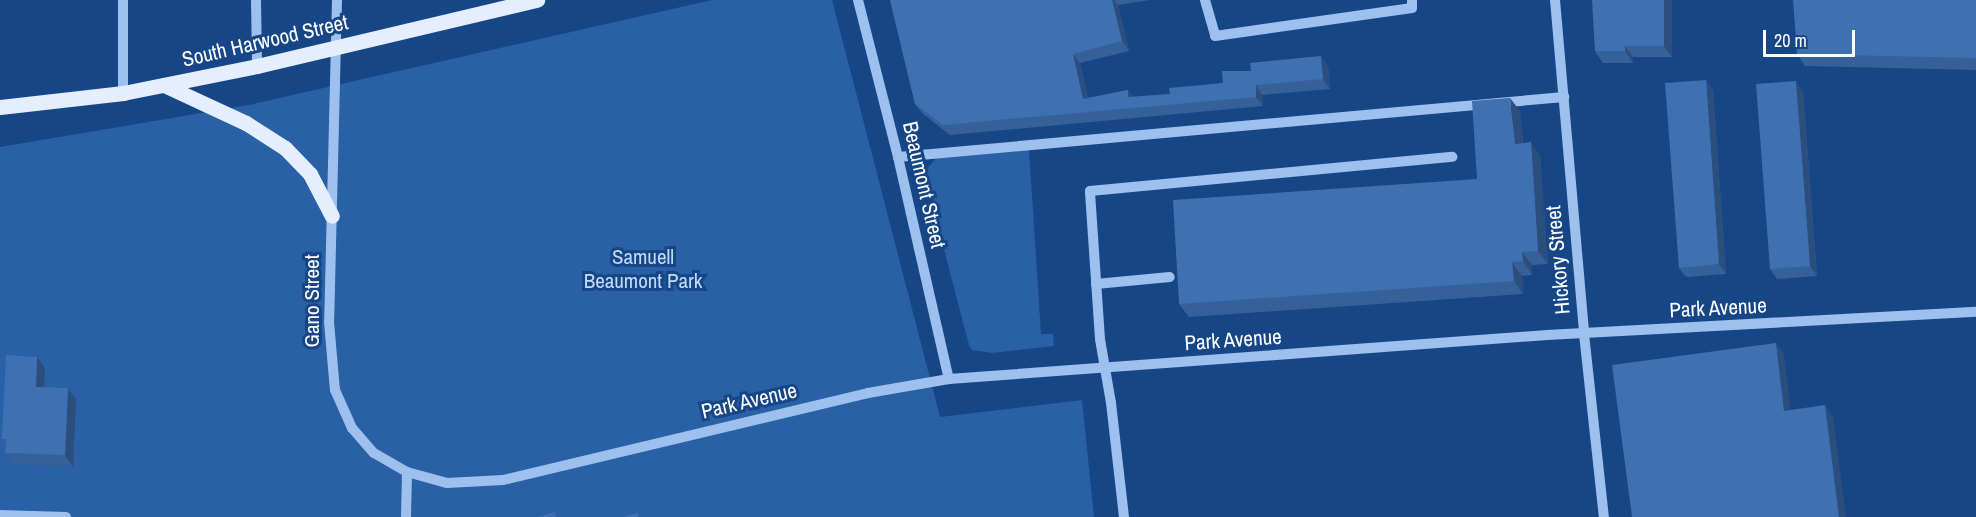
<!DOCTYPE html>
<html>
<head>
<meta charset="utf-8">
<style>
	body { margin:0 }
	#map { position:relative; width:1976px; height:517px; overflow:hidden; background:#174687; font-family:"Archivo Narrow",sans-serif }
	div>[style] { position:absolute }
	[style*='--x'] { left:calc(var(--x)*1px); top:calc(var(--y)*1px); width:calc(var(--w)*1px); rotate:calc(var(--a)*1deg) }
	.green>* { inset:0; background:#2960a6 }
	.minor>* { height:10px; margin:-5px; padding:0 5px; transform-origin:5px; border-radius:5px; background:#9dc0ee }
	.major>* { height:15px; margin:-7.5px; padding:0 7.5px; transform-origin:7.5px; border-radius:7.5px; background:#e4eeff }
	.wall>* { inset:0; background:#366098 }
	.shaded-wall>* { inset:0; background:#2c4e7c }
	.building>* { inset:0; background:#3f70b1 }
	span { translate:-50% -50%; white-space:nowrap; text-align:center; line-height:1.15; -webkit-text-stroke:6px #174687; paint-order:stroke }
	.street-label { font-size:21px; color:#fff }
	.park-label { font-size:21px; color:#c3dbfa }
	.scale { position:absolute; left:1763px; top:30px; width:92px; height:27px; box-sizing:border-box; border:3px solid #fff; border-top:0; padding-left:8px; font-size:18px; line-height:21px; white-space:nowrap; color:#fff; -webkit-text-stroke:4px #174687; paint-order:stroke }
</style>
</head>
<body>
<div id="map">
	<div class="green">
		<div style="clip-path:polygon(712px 0,832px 0,940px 417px,1082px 400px,1094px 517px,0 517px,0 147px,249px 105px)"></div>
		<div style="clip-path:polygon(1029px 150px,1041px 334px,1053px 334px,1054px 346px,992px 353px,972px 350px,969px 345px,924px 173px,936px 158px)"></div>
	</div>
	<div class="minor">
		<div style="--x:256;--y:0;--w:66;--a:89.1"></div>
		<div style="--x:337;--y:0;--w:322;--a:91.4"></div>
		<div style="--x:329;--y:322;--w:68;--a:85"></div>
		<div style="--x:335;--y:390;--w:42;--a:65.9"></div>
		<div style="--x:352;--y:428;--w:33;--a:49"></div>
		<div style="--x:374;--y:453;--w:38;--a:30"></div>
		<div style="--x:407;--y:472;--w:41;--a:15.4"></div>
		<div style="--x:447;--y:483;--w:56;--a:-3.1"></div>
		<div style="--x:503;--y:480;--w:375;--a:-13.4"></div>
		<div style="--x:868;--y:393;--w:82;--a:-9.8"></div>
		<div style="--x:949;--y:379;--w:600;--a:-4.21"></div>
		<div style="--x:1547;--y:335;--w:430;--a:-3.1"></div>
		<div style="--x:858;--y:0;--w:162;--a:75.7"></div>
		<div style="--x:898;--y:157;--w:228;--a:77.1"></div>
		<div style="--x:1205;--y:0;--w:37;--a:74"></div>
		<div style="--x:1215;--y:36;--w:199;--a:-8.1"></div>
		<div style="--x:1412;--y:8;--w:8;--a:-90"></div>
		<div style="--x:1555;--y:0;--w:335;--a:85"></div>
		<div style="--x:1584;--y:334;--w:184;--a:83.8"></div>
		<div style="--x:123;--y:93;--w:93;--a:-90"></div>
		<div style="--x:898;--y:157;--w:669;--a:-5.15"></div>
		<div style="--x:1096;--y:284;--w:74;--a:-5.4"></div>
		<div style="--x:0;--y:515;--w:66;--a:1.7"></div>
		<div style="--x:406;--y:517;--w:45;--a:-88.7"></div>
		<div style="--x:1124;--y:517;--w:115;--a:-96.5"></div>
		<div style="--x:1111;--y:403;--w:65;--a:-99.8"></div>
		<div style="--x:1100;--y:339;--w:148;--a:-93.9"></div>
		<div style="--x:1090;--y:191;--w:364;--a:-5.4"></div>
	</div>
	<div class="major">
		<div style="--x:164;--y:85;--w:90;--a:24.9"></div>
		<div style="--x:246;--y:123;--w:46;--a:32.7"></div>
		<div style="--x:285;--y:148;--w:36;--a:46"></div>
		<div style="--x:310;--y:174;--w:47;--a:62.4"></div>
		<div style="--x:0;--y:107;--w:124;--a:-6.5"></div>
		<div style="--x:123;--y:93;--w:137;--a:-11.4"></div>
		<div style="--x:257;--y:66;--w:288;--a:-13.3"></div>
	</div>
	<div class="wall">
		<div style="clip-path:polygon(890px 0,1150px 0,1118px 5px,1129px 51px,1080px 63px,1088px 98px,1128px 90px,1133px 97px,1170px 94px,1223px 83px,1251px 71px,1328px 66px,1330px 89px,1262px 95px,1263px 106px,950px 135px,922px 113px,915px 104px)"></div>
		<div style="clip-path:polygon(1672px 0,1672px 57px,1633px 57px,1633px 63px,1603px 63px,1595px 51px)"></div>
		<div style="clip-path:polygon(1976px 0,1976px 70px,1805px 66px,1797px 54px)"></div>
		<div style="clip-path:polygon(1706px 80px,1713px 90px,1726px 274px,1686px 277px,1679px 268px)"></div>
		<div style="clip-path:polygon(1803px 91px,1817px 276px,1777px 279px,1770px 269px)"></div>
		<div style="clip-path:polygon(1520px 111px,1523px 143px,1540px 156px,1548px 264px,1532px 265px,1532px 275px,1522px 276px,1523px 294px,1189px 317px,1179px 304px,1477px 179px)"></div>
		<div style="clip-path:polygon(45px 368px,45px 387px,68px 388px,76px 400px,73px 467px,14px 464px,5px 453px,6px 444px,2px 439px)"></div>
	</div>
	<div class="shaded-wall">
		<div style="clip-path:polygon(1112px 0,1114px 0,1118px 5px,1129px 51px,1122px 41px)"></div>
		<div style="clip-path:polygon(1664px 0,1672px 0,1672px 57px,1664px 46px)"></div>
		<div style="clip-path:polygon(1625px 46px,1633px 57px,1633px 63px,1625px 51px)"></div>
		<div style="clip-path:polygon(1073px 54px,1080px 63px,1090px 108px,1083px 99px)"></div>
		<div style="clip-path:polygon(1321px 56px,1328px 66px,1330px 89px,1323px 79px)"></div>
		<div style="clip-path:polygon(1706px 80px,1713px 90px,1726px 274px,1719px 264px)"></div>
		<div style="clip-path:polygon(1796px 81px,1803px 91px,1817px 276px,1810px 266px)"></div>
		<div style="clip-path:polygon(1256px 85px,1262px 95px,1263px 106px,1256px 97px)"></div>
		<div style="clip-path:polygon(1128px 90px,1135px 100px,1128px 97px)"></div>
		<div style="clip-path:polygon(1510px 98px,1520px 111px,1524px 157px,1515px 144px)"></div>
		<div style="clip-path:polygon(1531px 142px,1540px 156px,1548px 264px,1538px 251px)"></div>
		<div style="clip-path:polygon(1522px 252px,1532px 265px,1532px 275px,1523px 261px)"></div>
		<div style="clip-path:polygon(1512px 262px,1522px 276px,1523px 294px,1514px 281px)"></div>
		<div style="clip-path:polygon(1776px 343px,1784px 354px,1792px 422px,1784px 411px)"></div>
		<div style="clip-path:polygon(37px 357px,45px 368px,44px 398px,36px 387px)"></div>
		<div style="clip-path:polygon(68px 388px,76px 400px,73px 467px,65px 455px)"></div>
		<div style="clip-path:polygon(1825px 405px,1833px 417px,1846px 517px,1839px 517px)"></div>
	</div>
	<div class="building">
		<div style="clip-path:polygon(890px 0,1112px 0,1122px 41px,1073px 54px,1083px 99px,1128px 90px,1128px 97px,1170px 94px,1169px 88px,1223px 83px,1222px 71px,1251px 71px,1250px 63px,1321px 56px,1323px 79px,1256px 85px,1256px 97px,943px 125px,915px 104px)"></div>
		<div style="clip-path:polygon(1592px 0,1664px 0,1664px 46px,1625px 46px,1625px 51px,1595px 51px)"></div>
		<div style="clip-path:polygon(1793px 0,1976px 0,1976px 58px,1797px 54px)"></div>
		<div style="clip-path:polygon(1706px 80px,1719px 264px,1679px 268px,1665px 83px)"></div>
		<div style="clip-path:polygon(1796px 81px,1810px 266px,1770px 269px,1756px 84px)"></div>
		<div style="clip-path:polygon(1510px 98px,1515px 144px,1531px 142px,1538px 251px,1522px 252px,1523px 261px,1512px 262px,1514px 281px,1179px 304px,1173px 200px,1477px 179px,1472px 101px)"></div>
		<div style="clip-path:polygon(1776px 343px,1784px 411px,1825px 405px,1839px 517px,1632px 517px,1612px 365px)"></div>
		<div style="clip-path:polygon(6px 355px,37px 357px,36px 387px,68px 388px,65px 455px,5px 453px,6px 439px,2px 439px)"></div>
		<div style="clip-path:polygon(555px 512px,556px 517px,537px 517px)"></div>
		<div style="clip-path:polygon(638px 513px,638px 517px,623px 517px)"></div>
	</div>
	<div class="street-label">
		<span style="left:265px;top:41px;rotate:-13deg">South Harwood Street</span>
		<span style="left:924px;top:185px;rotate:77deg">Beaumont Street</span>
		<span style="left:1558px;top:260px;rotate:-95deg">Hickory Street</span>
		<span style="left:312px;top:301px;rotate:-90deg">Gano Street</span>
		<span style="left:1718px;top:308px;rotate:-3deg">Park Avenue</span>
		<span style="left:1233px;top:340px;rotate:-4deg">Park Avenue</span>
		<span style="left:749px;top:401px;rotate:-13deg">Park Avenue</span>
	</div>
	<div class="park-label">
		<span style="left:643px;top:269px">Samuell<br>Beaumont Park</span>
	</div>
	<div class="scale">20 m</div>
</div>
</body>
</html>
